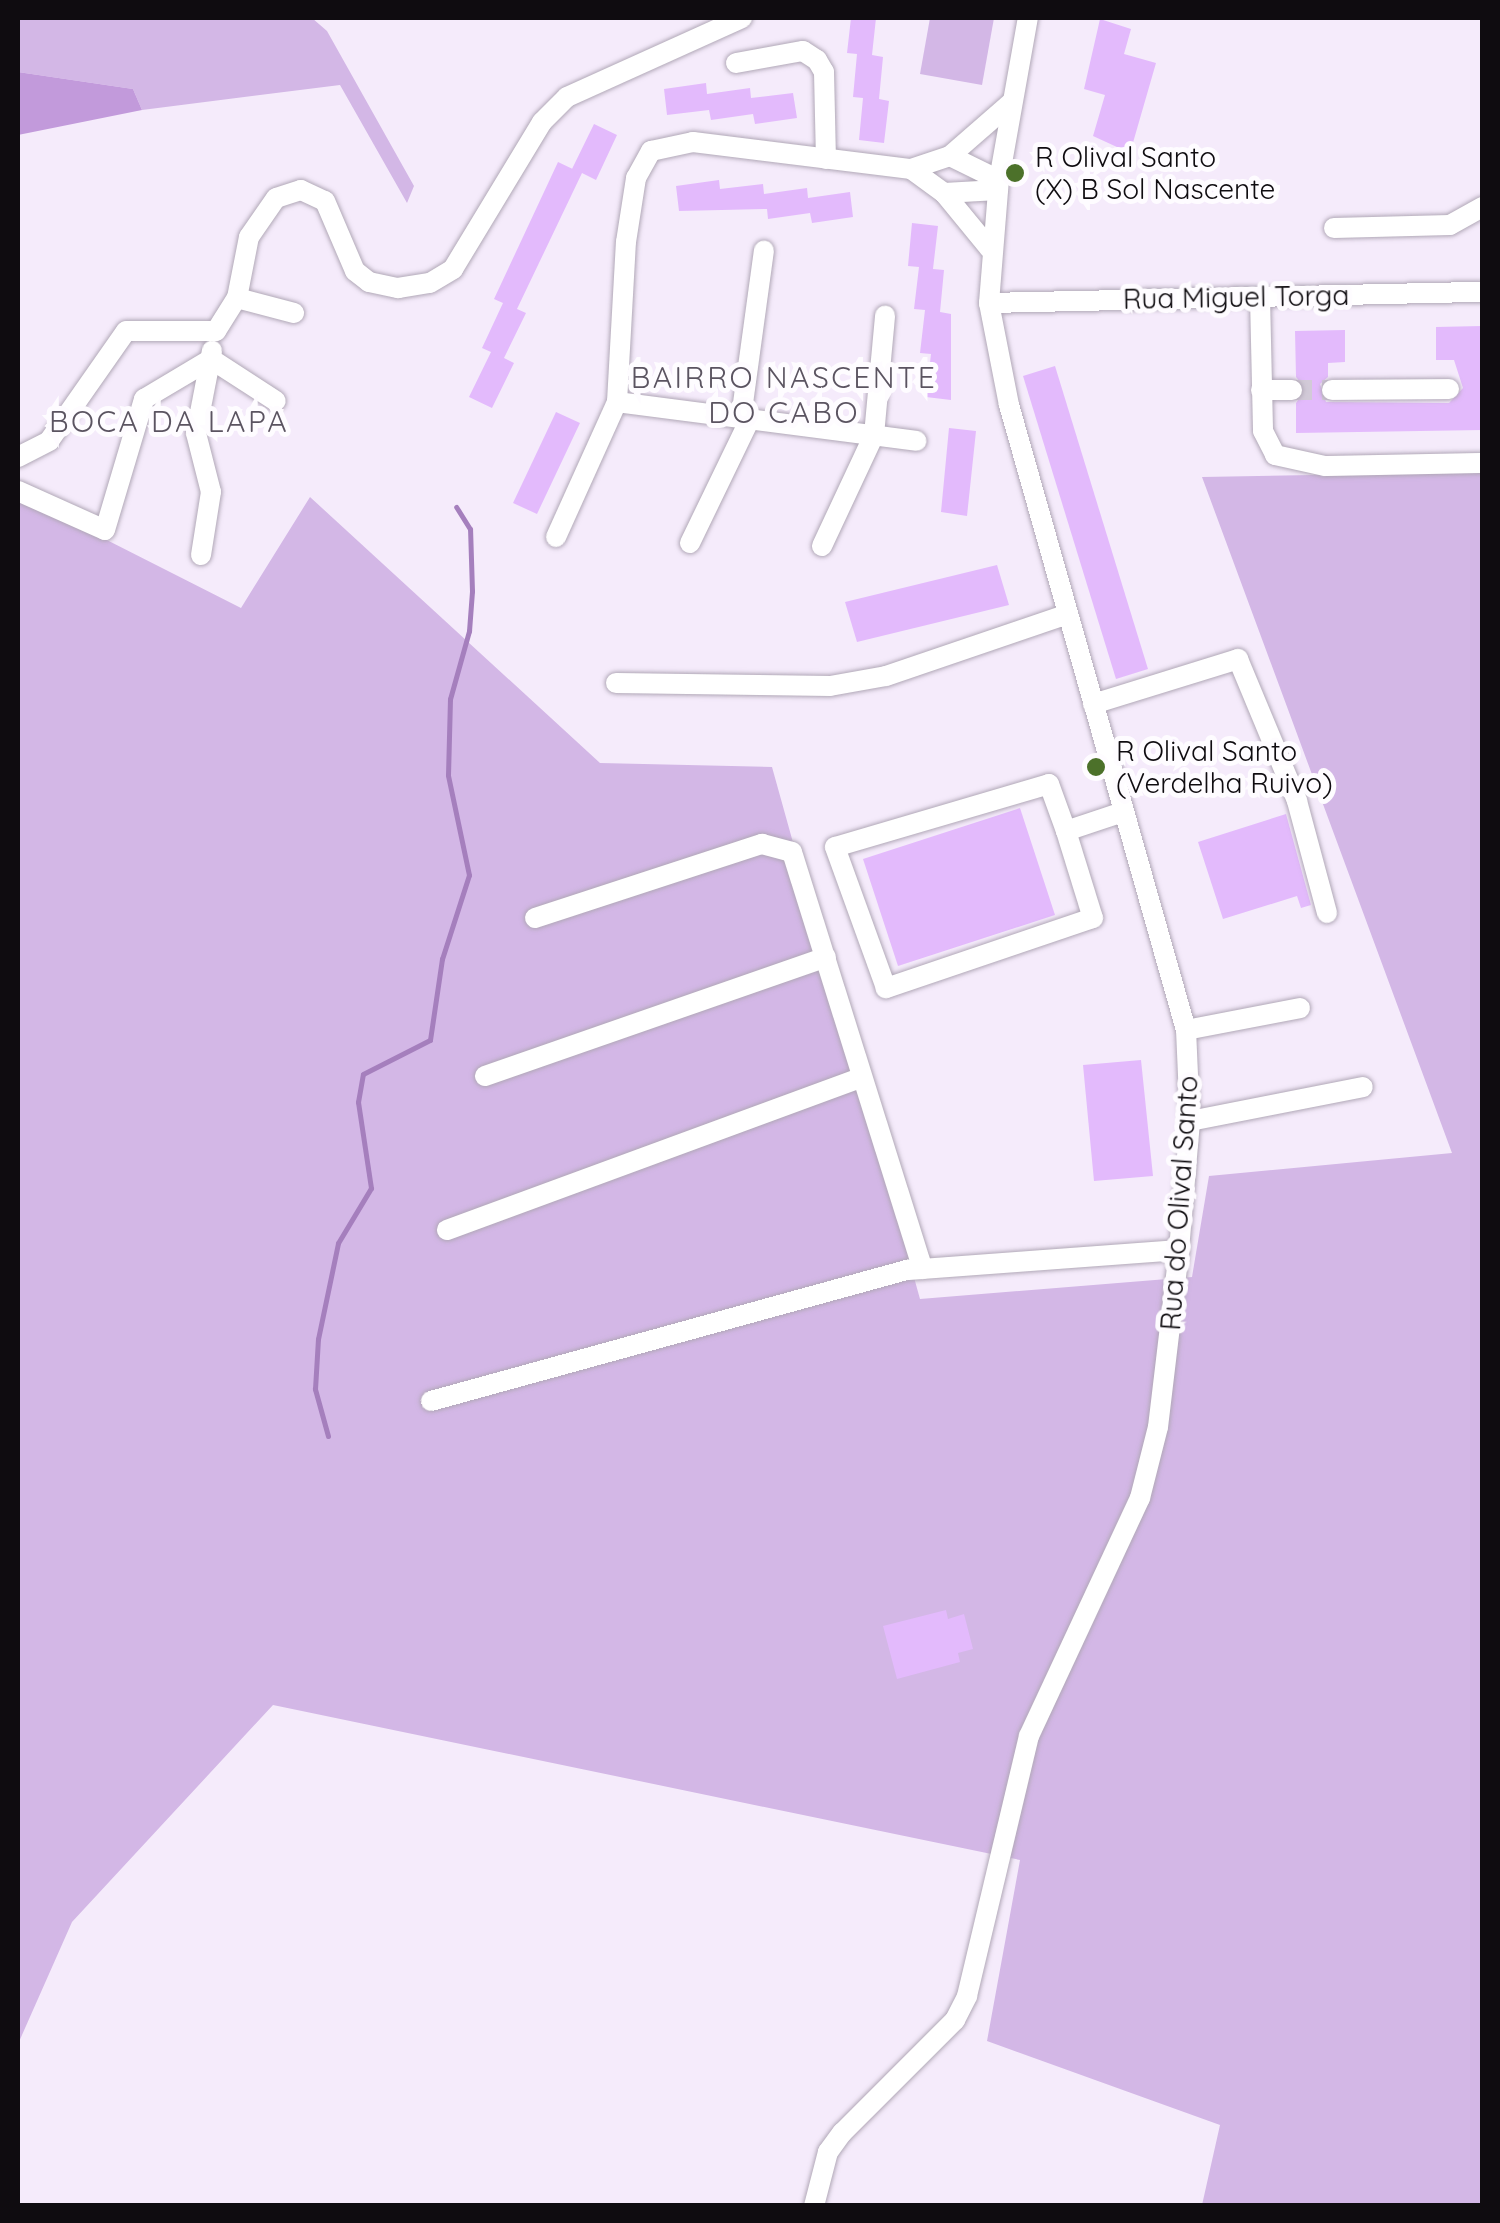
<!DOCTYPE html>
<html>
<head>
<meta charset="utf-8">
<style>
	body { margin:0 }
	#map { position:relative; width:1500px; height:2223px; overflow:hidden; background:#f5ebfb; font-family:Quicksand,sans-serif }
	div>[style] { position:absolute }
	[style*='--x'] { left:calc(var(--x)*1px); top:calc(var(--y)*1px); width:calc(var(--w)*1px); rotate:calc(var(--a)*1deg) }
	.green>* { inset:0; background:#d3b7e6 }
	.forest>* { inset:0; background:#c29adb }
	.stream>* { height:5px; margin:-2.5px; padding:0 2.5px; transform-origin:2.5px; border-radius:2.5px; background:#a57fbd }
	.building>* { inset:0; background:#e3bafc }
	.minor-tunnel>* { height:20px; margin-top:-10px; transform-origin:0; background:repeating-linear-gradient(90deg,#d2cad8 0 20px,transparent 0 30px) }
	.roads { filter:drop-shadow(0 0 2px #b1a8b7) drop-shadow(0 0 2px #b1a8b7) }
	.minor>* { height:20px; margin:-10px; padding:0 10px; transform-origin:10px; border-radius:10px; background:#fff }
	.dots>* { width:28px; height:28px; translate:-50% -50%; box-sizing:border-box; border:5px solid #fefcff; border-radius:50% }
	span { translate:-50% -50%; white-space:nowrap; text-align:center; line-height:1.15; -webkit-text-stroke:10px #fefcff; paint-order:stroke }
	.poi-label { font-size:28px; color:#0f0c10 }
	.left { translate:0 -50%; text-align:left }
	.street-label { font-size:28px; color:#0f0c10 }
	.neighbourhood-label { font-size:30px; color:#5b5461; letter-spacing:2.5px }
	.frame { position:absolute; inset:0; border:20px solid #0f0c10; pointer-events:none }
</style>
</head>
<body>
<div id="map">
	<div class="green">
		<div style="clip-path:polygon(18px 18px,312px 18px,327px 31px,414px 186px,407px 203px,340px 85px,142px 110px,133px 89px,18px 72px)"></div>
		<div style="clip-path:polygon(930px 18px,994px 18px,982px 85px,920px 74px)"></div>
		<div style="clip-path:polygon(1482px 472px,1482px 2205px,1202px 2205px,1220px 2125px,987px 2041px,1020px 1860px,273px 1705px,72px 1922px,18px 2044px,18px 495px,241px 608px,310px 497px,600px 763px,772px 767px,920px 1299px,1192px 1277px,1209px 1176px,1452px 1153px,1202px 477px)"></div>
	</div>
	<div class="forest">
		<div style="clip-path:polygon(18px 72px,133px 89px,142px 110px,18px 135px)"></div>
	</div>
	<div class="stream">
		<div style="--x:328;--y:1436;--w:49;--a:-105.5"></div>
		<div style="--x:315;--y:1389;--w:50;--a:-86.6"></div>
		<div style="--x:318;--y:1339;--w:98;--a:-78.2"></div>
		<div style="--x:338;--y:1243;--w:64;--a:-59"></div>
		<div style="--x:371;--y:1188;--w:87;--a:-98.6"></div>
		<div style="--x:358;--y:1102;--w:28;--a:-80"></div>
		<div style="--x:363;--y:1074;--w:75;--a:-26.9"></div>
		<div style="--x:430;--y:1040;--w:82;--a:-81.6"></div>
		<div style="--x:442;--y:959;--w:88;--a:-72.2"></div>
		<div style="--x:469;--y:875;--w:102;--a:-101.9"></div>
		<div style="--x:448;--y:775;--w:76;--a:-88.5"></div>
		<div style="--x:450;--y:699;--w:71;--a:-74.4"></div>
		<div style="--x:469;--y:631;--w:40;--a:-85.7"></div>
		<div style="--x:472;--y:591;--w:62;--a:-91.8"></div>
		<div style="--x:470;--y:529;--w:26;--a:-122"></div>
	</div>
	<div class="building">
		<div style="clip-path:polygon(851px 18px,876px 18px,872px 55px,883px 57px,879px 99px,889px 101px,884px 143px,859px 140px,863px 98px,853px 97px,857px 54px,847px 53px)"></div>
		<div style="clip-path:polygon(1100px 19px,1131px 29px,1124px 54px,1156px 63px,1130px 153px,1093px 136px,1105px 95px,1084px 89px)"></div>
		<div style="clip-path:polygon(706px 83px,707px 94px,750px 88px,751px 98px,793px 93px,797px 118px,755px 124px,753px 114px,711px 120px,709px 110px,667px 115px,664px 89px)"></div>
		<div style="clip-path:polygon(594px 124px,617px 135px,596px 180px,582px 173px,517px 309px,526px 313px,504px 358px,514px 363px,492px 408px,469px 397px,491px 352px,482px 348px,503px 303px,494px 299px,558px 162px,579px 172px,572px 169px)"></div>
		<div style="clip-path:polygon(719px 180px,720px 189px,763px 184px,764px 194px,807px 188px,808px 198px,850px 192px,853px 217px,812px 223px,810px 213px,768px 219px,767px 209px,679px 211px,676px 186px)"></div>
		<div style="clip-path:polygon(912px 223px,938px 226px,933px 269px,944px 270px,940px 312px,951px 314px,951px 400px,926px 397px,931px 354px,920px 353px,925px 310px,914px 309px,919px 267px,908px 266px)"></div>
		<div style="clip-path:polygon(1482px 326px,1482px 430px,1296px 433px,1296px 403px,1306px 389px,1296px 377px,1295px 331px,1345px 330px,1345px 362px,1328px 363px,1328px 377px,1320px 384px,1326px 402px,1449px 403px,1463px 388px,1454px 360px,1436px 360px,1436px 327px)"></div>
		<div style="clip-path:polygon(1055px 366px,1148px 669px,1116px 679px,1023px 376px)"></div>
		<div style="clip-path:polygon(556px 412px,580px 423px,537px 514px,513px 503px)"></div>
		<div style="clip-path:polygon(949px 428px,976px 431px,967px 516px,941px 512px)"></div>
		<div style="clip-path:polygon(997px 565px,1009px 605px,857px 642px,845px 602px)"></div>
		<div style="clip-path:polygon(1020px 808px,1055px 915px,898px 966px,863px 859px)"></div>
		<div style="clip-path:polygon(1286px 814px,1311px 905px,1301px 908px,1297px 896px,1223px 919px,1198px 842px)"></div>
		<div style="clip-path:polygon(1141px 1060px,1153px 1176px,1094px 1181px,1083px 1065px)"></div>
		<div style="clip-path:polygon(946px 1610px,948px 1619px,964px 1614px,973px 1649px,958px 1653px,960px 1662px,897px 1679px,883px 1626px)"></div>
	</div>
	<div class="minor-tunnel">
		<div style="--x:1292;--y:390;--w:40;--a:0"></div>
	</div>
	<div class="roads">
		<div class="minor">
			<div style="--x:736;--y:63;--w:68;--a:-10.2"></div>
			<div style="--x:803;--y:51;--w:17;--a:33"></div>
			<div style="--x:817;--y:60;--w:14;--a:60"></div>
			<div style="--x:824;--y:72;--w:87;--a:88.7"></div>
			<div style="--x:950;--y:156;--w:55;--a:26.1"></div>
			<div style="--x:911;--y:169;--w:41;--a:36"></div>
			<div style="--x:944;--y:193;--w:54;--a:-3.2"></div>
			<div style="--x:944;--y:193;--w:72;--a:50.6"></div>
			<div style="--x:1334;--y:228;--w:116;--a:-1.5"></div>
			<div style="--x:1450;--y:225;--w:37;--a:-29"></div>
			<div style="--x:1260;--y:297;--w:134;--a:88.7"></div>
			<div style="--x:1263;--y:431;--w:27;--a:63"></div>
			<div style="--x:1275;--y:455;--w:51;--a:12.4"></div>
			<div style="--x:1325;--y:466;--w:157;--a:-1.1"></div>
			<div style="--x:237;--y:298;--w:59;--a:14.7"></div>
			<div style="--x:989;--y:303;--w:493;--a:-1.3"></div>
			<div style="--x:211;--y:359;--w:77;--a:32.9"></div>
			<div style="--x:1261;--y:390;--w:31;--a:0"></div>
			<div style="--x:1332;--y:390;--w:117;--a:-0.5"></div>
			<div style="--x:617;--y:402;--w:302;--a:7.4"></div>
			<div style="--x:741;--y:418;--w:169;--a:-82.2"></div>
			<div style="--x:18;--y:457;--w:35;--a:-27"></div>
			<div style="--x:49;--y:441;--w:134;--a:-55"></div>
			<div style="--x:126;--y:331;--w:90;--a:0"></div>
			<div style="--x:216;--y:331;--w:39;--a:-58"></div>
			<div style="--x:237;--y:298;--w:62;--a:-78.9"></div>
			<div style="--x:249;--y:237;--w:47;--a:-55.3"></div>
			<div style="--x:276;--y:198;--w:26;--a:-18"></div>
			<div style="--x:301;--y:190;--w:26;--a:25"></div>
			<div style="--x:325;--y:201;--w:76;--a:66.8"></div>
			<div style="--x:355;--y:271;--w:18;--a:38"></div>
			<div style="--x:369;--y:282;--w:30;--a:12"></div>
			<div style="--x:398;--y:288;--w:32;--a:-9"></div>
			<div style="--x:430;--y:283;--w:27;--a:-31"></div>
			<div style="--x:453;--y:269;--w:172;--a:-58.8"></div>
			<div style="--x:542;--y:122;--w:35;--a:-45"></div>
			<div style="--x:567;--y:97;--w:192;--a:-24.3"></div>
			<div style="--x:18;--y:491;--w:95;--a:24.1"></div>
			<div style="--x:105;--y:530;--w:137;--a:-73.4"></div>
			<div style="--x:144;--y:399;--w:78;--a:-30.8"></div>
			<div style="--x:556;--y:537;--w:148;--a:-65.7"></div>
			<div style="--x:617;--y:402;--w:160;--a:-86.8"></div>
			<div style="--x:626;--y:242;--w:65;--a:-81.1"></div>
			<div style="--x:636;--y:178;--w:31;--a:-61"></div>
			<div style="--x:651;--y:151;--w:43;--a:-12.1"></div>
			<div style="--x:693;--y:142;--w:220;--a:7.1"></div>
			<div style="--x:911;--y:169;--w:41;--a:-18.4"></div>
			<div style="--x:950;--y:156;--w:82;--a:-41.1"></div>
			<div style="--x:690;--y:543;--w:138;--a:-64.2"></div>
			<div style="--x:822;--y:546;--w:123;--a:-64.9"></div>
			<div style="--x:874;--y:435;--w:120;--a:-84.7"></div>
			<div style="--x:201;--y:555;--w:64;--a:-81"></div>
			<div style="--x:211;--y:492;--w:61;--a:-104.3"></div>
			<div style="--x:196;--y:433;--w:84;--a:-79"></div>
			<div style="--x:616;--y:683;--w:214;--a:0.8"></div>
			<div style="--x:830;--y:686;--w:57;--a:-10.1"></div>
			<div style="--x:886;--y:676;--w:192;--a:-18.8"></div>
			<div style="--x:1093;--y:704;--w:152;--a:-17.2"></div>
			<div style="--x:1238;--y:659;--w:154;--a:67.4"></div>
			<div style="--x:1297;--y:801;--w:116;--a:75"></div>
			<div style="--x:1066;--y:831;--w:91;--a:72.8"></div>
			<div style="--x:1093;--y:918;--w:219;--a:161.3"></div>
			<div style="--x:886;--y:988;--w:150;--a:-109.9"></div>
			<div style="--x:835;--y:847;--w:223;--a:-16.4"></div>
			<div style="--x:1049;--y:784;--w:50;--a:70.1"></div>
			<div style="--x:1066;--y:831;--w:60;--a:-18.4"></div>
			<div style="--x:535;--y:918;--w:239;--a:-18.1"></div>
			<div style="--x:762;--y:844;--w:31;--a:15"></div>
			<div style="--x:792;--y:852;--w:437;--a:72.6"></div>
			<div style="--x:1186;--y:1030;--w:116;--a:-10.9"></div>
			<div style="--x:485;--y:1076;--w:361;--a:-19.2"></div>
			<div style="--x:1190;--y:1121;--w:176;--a:-11.1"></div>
			<div style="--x:447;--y:1230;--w:442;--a:-20.2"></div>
			<div style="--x:431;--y:1401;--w:495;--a:-15.4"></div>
			<div style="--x:908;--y:1270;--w:272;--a:-4.2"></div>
			<div style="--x:814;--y:2206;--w:56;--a:-75.5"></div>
			<div style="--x:828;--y:2152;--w:24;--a:-54"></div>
			<div style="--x:842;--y:2133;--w:160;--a:-45"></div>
			<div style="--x:955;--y:2020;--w:27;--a:-63"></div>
			<div style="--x:967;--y:1996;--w:267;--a:-76.6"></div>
			<div style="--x:1029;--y:1736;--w:263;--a:-65"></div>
			<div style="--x:1140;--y:1498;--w:73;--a:-75.8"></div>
			<div style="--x:1158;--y:1427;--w:178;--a:-83.2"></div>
			<div style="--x:1179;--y:1250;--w:129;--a:-85.1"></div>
			<div style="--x:1190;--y:1121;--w:91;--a:-92.5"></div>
			<div style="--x:1186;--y:1030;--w:650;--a:-105.81"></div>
			<div style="--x:1009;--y:405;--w:104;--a:-101.1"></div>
			<div style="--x:989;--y:303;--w:123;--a:-85.4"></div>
			<div style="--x:999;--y:180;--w:165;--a:-79.9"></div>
		</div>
	</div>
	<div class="dots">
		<div style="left:1015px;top:173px;background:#4c712a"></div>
		<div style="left:1096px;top:767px;background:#4c712a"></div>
	</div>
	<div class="poi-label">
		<span class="left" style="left:1035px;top:173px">R Olival Santo<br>(X) B Sol Nascente</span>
		<span class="left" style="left:1116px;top:767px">R Olival Santo<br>(Verdelha Ruivo)</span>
	</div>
	<div class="street-label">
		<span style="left:1236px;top:297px;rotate:-1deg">Rua Miguel Torga</span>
		<span style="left:1179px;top:1203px;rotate:-86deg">Rua do Olival Santo</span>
	</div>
	<div class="neighbourhood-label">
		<span style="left:784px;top:394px">BAIRRO NASCENTE<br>DO CABO</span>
		<span style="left:169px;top:421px">BOCA DA LAPA</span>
	</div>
	<div class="frame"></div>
</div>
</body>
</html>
